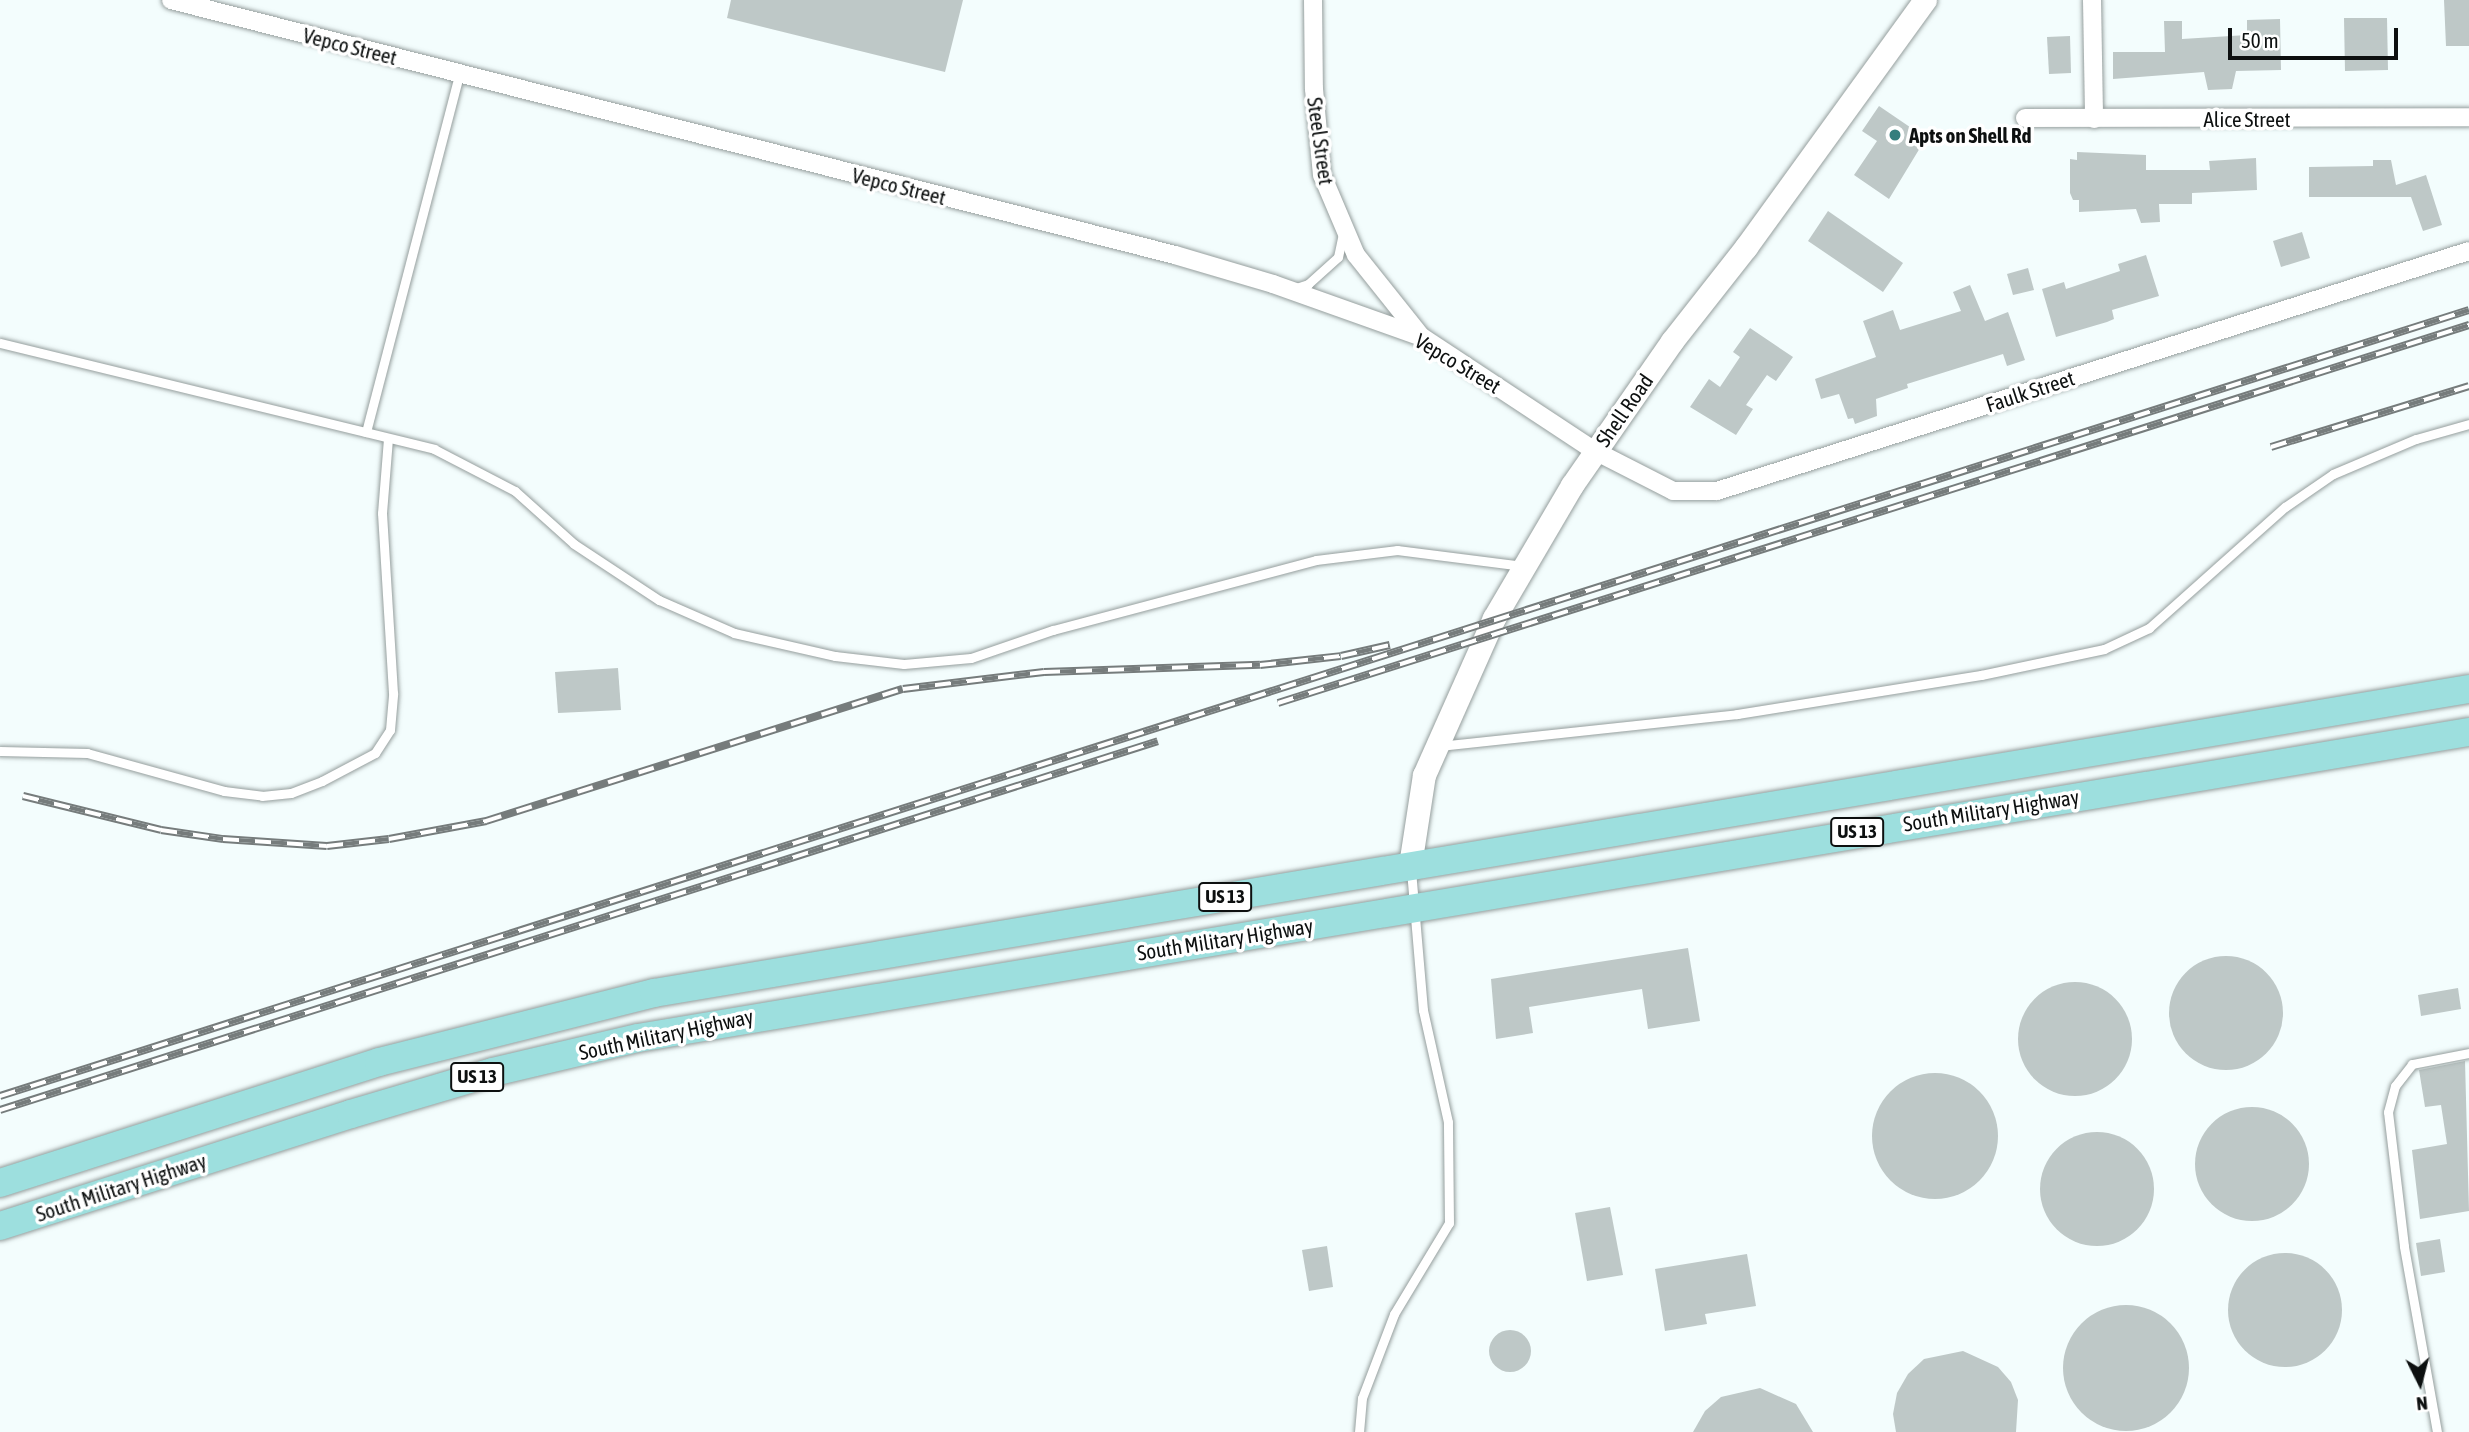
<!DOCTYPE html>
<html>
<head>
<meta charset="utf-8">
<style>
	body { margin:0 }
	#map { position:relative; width:2469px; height:1432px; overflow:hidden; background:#f3fdfd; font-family:"Asap Condensed",sans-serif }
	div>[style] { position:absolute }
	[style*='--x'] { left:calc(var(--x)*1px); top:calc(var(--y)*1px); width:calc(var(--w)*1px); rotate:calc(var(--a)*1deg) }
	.building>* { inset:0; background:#bec8c7 }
	.round { border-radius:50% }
	.roads { filter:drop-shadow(0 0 2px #959e9d) drop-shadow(0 0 2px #959e9d) }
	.service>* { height:9px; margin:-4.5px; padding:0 4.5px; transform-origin:4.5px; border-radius:4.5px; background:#fff }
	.minor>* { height:18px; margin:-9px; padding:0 9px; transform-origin:9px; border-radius:9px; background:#fff }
	.tertiary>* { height:23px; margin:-11.5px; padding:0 11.5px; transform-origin:11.5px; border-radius:11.5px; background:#fff }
	.primary>* { height:28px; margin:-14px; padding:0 14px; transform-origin:14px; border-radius:14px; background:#9ddfde }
	.rail>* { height:8px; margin-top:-4px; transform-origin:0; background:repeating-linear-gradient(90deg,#fff 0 16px,#767c7c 0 32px); box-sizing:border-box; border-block:2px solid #767c7c }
	.dots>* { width:19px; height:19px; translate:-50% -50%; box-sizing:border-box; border:4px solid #fff; border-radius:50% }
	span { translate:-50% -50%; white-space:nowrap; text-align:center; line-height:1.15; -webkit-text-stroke:7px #fff; paint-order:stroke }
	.shield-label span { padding:2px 5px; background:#fff; border:2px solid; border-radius:5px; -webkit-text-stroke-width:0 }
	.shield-label { font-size:19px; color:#0d1010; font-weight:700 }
	.street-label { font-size:21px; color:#0d1010 }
	.poi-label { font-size:21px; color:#0d1010; font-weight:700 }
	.left { translate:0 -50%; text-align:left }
	.north { position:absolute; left:2385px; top:1348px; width:70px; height:70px; -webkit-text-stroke:5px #fff; paint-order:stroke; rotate:174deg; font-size:19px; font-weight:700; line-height:28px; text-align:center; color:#0d1010 }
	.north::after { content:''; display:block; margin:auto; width:24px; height:32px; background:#0d1010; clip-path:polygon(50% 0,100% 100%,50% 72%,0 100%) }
	.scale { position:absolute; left:2228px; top:28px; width:170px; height:32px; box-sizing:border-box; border:4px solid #0d1010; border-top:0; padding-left:9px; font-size:21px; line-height:24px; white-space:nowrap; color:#0d1010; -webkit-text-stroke:5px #fff; paint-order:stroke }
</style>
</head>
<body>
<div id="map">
	<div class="building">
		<div style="clip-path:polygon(731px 0,963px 0,945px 72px,727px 18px)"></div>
		<div style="clip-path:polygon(2444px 0,2469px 0,2469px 46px,2446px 46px)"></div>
		<div style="clip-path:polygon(2344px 18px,2387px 18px,2388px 70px,2345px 71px)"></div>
		<div style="clip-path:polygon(2280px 19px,2281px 70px,2236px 71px,2232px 89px,2208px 90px,2204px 72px,2113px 79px,2113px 52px,2165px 52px,2164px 21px,2182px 21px,2182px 39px,2247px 35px,2247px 20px)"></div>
		<div style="clip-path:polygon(2070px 36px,2071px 73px,2049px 74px,2047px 37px)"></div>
		<div style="clip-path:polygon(1879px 106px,1926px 138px,1889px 199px,1854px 175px,1877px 141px,1862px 131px)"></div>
		<div style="clip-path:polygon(2077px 152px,2146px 155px,2146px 170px,2210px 170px,2209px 161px,2256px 158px,2257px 190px,2192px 193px,2192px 204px,2159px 204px,2160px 222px,2141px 223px,2136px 209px,2079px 212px,2079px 200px,2073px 200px,2070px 193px,2070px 159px,2077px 160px)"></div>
		<div style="clip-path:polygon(2373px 160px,2391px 160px,2396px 185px,2426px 175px,2442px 225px,2423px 231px,2411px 197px,2309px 197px,2309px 167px,2373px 166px)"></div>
		<div style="clip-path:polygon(1828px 211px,1903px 263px,1883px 292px,1808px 241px)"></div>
		<div style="clip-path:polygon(2302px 232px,2310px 258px,2281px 267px,2273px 241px)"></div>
		<div style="clip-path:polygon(2146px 255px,2159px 296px,2112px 310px,2114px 319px,2107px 322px,2056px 337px,2042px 289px,2064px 282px,2066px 289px,2120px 271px,2118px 264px)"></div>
		<div style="clip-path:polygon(2028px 268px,2034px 290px,2013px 295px,2007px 274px)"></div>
		<div style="clip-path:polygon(1970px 285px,1985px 321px,2008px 312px,2025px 360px,2007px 366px,2003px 354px,1907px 384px,1908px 388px,1876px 399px,1877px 416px,1855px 424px,1853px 418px,1848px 419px,1839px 394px,1821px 399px,1815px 379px,1876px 357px,1863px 321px,1893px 310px,1900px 330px,1961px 311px,1953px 292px)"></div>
		<div style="clip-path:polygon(1750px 328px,1793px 357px,1776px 381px,1767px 375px,1746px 405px,1753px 409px,1736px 435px,1690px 407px,1709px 379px,1720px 387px,1740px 357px,1733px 352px)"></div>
		<div style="clip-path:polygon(618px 668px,621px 710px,558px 713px,555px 672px)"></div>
		<div style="clip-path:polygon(1688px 948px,1700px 1021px,1648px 1029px,1642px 989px,1529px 1007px,1533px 1033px,1496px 1039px,1491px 979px)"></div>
		<div class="round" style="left:2169px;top:956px;width:114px;height:114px"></div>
		<div class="round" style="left:2018px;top:982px;width:114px;height:114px"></div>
		<div style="clip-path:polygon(2458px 988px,2461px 1009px,2421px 1016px,2418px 995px)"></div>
		<div style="clip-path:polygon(2465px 1061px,2469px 1211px,2420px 1219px,2412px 1150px,2447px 1144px,2441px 1105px,2425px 1107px,2419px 1070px)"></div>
		<div class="round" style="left:1872px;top:1073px;width:126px;height:126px"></div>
		<div class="round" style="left:2195px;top:1107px;width:114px;height:114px"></div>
		<div class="round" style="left:2040px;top:1132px;width:114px;height:114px"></div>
		<div style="clip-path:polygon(1610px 1207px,1623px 1275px,1587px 1281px,1575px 1213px)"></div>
		<div style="clip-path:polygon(2440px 1239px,2445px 1272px,2421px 1276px,2416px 1243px)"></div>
		<div style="clip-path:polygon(1327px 1246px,1333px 1287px,1309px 1291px,1302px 1250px)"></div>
		<div class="round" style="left:2228px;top:1253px;width:114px;height:114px"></div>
		<div style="clip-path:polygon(1747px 1254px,1756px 1306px,1705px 1314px,1707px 1324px,1665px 1331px,1655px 1269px)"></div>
		<div class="round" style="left:2063px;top:1305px;width:126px;height:126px"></div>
		<div class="round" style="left:1489px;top:1330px;width:42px;height:42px"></div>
		<div style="clip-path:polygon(1963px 1351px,1998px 1367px,2011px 1382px,2018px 1400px,2016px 1432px,1896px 1432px,1893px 1414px,1897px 1393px,1908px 1374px,1924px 1359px)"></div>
		<div style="clip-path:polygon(1760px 1388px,1796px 1404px,1813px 1432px,1693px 1432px,1705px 1411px,1721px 1397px)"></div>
	</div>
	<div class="roads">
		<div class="service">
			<div style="--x:1293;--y:289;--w:16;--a:-18"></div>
			<div style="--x:1308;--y:284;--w:40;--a:-42"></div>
			<div style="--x:1338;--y:257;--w:25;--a:-78"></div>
			<div style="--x:0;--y:343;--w:447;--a:13.7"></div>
			<div style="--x:434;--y:449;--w:91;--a:27.4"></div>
			<div style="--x:515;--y:491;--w:79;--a:41.9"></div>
			<div style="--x:574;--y:544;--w:102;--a:33.4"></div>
			<div style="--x:659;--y:600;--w:82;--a:23.7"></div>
			<div style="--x:734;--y:633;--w:104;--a:12.8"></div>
			<div style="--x:835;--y:656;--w:69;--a:6.6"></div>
			<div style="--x:904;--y:664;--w:67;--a:-5.1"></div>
			<div style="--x:971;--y:658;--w:87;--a:-18.9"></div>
			<div style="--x:1053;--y:630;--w:272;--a:-14.9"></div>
			<div style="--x:1316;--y:560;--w:82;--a:-7"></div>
			<div style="--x:1397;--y:550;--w:127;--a:7.2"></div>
			<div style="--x:366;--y:432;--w:370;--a:-75.4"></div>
			<div style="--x:1439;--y:746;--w:300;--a:-6.1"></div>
			<div style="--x:1737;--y:714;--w:247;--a:-9.1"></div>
			<div style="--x:1981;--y:675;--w:126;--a:-11.9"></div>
			<div style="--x:2104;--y:649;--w:50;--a:-25"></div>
			<div style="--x:2149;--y:628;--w:182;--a:-41.7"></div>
			<div style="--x:2285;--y:507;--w:58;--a:-34.5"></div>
			<div style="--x:2333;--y:474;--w:90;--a:-22.9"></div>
			<div style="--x:2416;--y:439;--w:55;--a:-15.8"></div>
			<div style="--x:0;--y:751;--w:87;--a:1.3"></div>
			<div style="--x:87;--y:753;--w:142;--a:15.5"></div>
			<div style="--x:224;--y:791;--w:38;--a:7"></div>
			<div style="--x:262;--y:796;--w:29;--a:-6"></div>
			<div style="--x:291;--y:793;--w:33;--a:-21"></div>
			<div style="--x:322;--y:781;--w:60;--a:-27.8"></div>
			<div style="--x:375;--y:753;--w:27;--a:-57"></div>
			<div style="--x:390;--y:730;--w:37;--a:-85"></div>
			<div style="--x:393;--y:693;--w:180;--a:-93.5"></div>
			<div style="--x:382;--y:513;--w:75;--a:-85.4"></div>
			<div style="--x:1359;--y:1432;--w:34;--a:-85"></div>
			<div style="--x:1362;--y:1398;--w:90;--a:-69.1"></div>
			<div style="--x:1394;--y:1314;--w:106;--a:-58.9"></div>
			<div style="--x:1449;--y:1223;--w:101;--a:-90.6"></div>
			<div style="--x:1448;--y:1122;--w:115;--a:-102.6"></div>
			<div style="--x:1423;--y:1010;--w:141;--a:-94.9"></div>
			<div style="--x:2437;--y:1432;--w:189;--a:-100.1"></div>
			<div style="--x:2404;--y:1246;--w:135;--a:-96.8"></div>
			<div style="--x:2388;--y:1112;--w:27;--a:-75"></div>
			<div style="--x:2395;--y:1086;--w:28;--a:-52"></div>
			<div style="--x:2412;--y:1064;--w:58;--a:-10.9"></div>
		</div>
		<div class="minor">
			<div style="--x:171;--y:0;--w:1036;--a:14.25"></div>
			<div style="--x:1175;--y:255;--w:102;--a:16.5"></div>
			<div style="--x:1273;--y:284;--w:158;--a:19.6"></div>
			<div style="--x:1422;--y:337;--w:207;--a:33.4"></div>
			<div style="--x:1595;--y:451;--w:88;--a:27.1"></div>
			<div style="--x:1673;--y:491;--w:44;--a:0"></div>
			<div style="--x:1717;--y:491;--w:789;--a:-17.7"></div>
			<div style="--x:1313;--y:0;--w:89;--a:89.4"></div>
			<div style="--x:1314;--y:89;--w:86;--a:84.7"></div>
			<div style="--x:1322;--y:175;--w:87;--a:67"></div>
			<div style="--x:1356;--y:255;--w:101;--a:51.4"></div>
			<div style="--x:2092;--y:0;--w:119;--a:89"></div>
			<div style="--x:2025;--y:118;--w:444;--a:-0.1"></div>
		</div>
		<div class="tertiary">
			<div style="--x:1410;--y:865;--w:91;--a:-81.2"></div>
			<div style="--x:1424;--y:775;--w:172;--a:-66"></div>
			<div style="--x:1494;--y:618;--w:154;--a:-59.6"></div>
			<div style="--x:1572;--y:485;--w:175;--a:-55.2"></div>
			<div style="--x:1672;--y:341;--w:120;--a:-51.8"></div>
			<div style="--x:1746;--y:247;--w:305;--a:-54.1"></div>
		</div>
		<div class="primary">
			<div style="--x:0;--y:1183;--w:398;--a:-17.7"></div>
			<div style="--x:379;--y:1062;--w:284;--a:-14.1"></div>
			<div style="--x:654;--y:993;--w:1840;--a:-9.51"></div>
			<div style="--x:0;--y:1226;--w:368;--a:-17.7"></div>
			<div style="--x:351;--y:1114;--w:148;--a:-16.5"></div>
			<div style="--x:493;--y:1072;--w:149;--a:-13.2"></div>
			<div style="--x:638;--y:1038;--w:1856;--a:-9.49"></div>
		</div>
	</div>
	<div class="rail">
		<div style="--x:2271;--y:447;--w:207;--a:-17.1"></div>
		<div style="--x:1278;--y:703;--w:1250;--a:-17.61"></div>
		<div style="--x:23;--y:796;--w:142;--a:13.8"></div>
		<div style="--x:161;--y:830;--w:63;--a:8.3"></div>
		<div style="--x:223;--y:839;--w:104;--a:3.9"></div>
		<div style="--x:327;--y:846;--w:62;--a:-6.4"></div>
		<div style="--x:389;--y:839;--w:99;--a:-10.5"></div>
		<div style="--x:486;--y:821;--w:437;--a:-17.6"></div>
		<div style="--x:903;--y:689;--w:142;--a:-6.9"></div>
		<div style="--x:1044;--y:672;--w:216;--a:-1.9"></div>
		<div style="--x:1260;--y:665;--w:81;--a:-6.3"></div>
		<div style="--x:1341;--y:656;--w:50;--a:-12.7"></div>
		<div style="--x:0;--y:1096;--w:2591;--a:-17.66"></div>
		<div style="--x:0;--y:1110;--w:1215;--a:-17.67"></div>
	</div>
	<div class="dots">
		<div style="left:1895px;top:135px;background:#357e7d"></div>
	</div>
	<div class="shield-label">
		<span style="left:1857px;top:832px">US 13</span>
		<span style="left:1225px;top:897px">US 13</span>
		<span style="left:477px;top:1077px">US 13</span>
	</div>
	<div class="street-label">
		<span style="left:350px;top:46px;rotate:14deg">Vepco Street</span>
		<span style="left:2247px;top:119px">Alice Street</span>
		<span style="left:1321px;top:141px;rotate:82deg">Steel Street</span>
		<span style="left:899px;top:186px;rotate:14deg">Vepco Street</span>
		<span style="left:1458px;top:363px;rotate:31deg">Vepco Street</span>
		<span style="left:2030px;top:391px;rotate:-18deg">Faulk Street</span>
		<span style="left:1624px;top:410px;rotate:-55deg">Shell Road</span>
		<span style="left:1991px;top:810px;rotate:-9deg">South Military Highway</span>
		<span style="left:1225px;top:939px;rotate:-9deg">South Military Highway</span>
		<span style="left:666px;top:1034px;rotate:-12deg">South Military Highway</span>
		<span style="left:121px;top:1187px;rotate:-18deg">South Military Highway</span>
	</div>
	<div class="poi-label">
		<span class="left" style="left:1909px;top:135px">Apts on Shell Rd</span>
	</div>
	<div class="north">N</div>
	<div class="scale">50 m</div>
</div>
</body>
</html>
